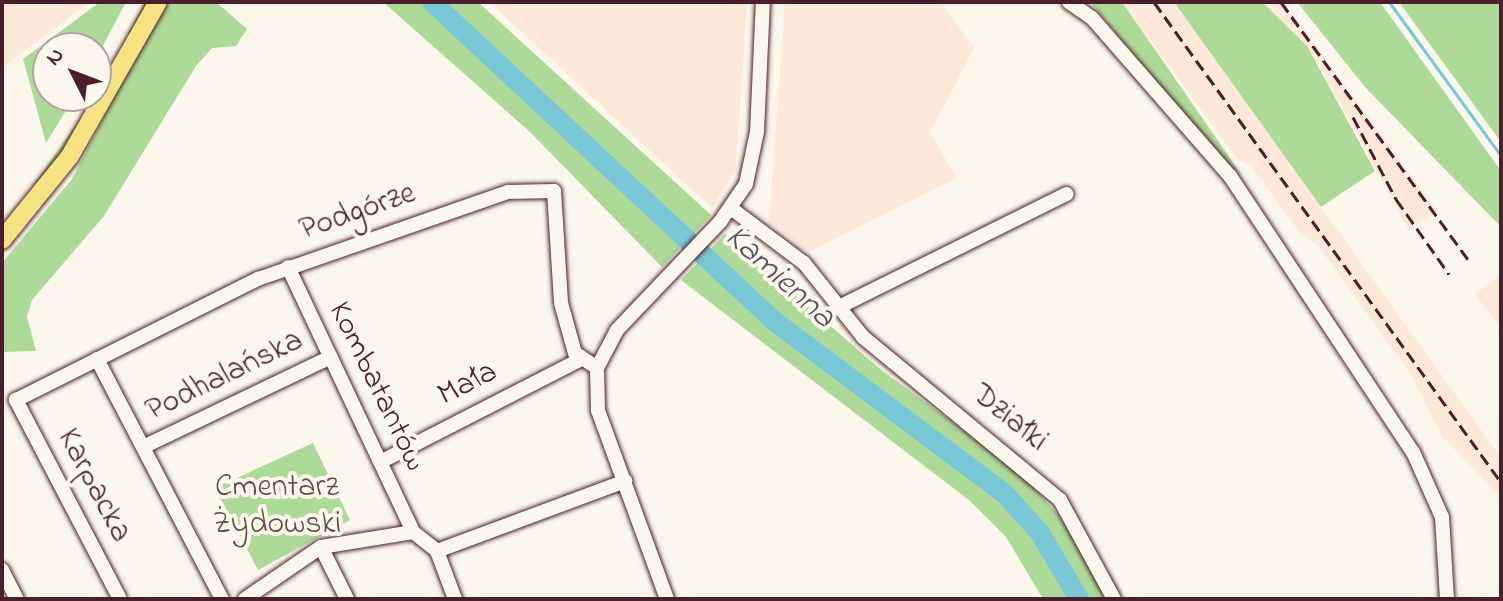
<!DOCTYPE html>
<html>
<head>
<meta charset="utf-8">
<style>
	body { margin:0 }
	#map { position:relative; width:1503px; height:601px; overflow:hidden; background:#fbf7ec; font-family:"Indie Flower",sans-serif }
	div>[style] { position:absolute }
	[style*='--x'] { left:calc(var(--x)*1px); top:calc(var(--y)*1px); width:calc(var(--w)*1px); rotate:calc(var(--a)*1deg) }
	.built>* { inset:0; background:#fce9d9 }
	.green>* { inset:0; background:#aeda99 }
	.stream>* { height:3px; margin:-1.5px; padding:0 1.5px; transform-origin:1.5px; border-radius:1.5px; background:#79c7d7 }
	.river>* { height:20px; margin:-10px; padding:0 10px; transform-origin:10px; border-radius:10px; background:#79c7d7 }
	.roads { filter:drop-shadow(0 0 2px #4a1f2b) drop-shadow(0 0 2px #4a1f2b) }
	.minor>* { height:14px; margin:-7px; padding:0 7px; transform-origin:7px; border-radius:7px; background:#fbf7ec }
	.major>* { height:18px; margin:-9px; padding:0 9px; transform-origin:9px; border-radius:9px; background:#f5e382 }
	.rail>* { height:3px; margin-top:-1.5px; transform-origin:0; background:repeating-linear-gradient(90deg,#4a1f2b 0 12px,transparent 0 18px) }
	span { translate:-50% -50%; white-space:nowrap; text-align:center; line-height:1.15; -webkit-text-stroke:8px #fbf7ec; paint-order:stroke }
	.street-label { font-size:32px; color:#4a1f2b }
	.park-label { font-size:32px; color:#634e46 }
	.water-label { font-size:34px; color:#58515f; font-style:italic }
	.frame { position:absolute; inset:0; border:4px solid #4a1f2b; pointer-events:none }
	.north { position:absolute; left:32px; top:32px; width:80px; height:80px; box-sizing:border-box; background:#fbf7ec; border:2px solid #b4a19f; border-radius:50%; rotate:312deg; font-size:22px; font-weight:700; line-height:32px; text-align:center; color:#4a1f2b }
	.north::after { content:''; display:block; margin:auto; width:28px; height:36px; background:#4a1f2b; clip-path:polygon(50% 0,100% 100%,50% 72%,0 100%) }
</style>
</head>
<body>
<div id="map">
	<div class="built">
		<div style="clip-path:polygon(2px 2px,90px 2px,2px 68px)"></div>
		<div style="clip-path:polygon(489px 2px,747px 3px,736px 169px,712px 208px)"></div>
		<div style="clip-path:polygon(785px 2px,941px 2px,974px 48px,930px 133px,957px 178px,809px 252px,769px 223px)"></div>
		<div style="clip-path:polygon(1122px 2px,1176px 5px,1501px 458px,1501px 498px,1443px 437px,1411px 375px,1319px 247px,1300px 233px,1251px 166px,1238px 160px)"></div>
		<div style="clip-path:polygon(1262px 2px,1284px 2px,1437px 211px,1409px 230px,1317px 62px)"></div>
		<div style="clip-path:polygon(1501px 275px,1501px 329px,1475px 294px)"></div>
	</div>
	<div class="green">
		<div style="clip-path:polygon(100px 2px,126px 2px,96px 59px,96px 48px,48px 48px,48px 96px,75px 96px,46px 143px,23px 59px)"></div>
		<div style="clip-path:polygon(145px 2px,151px 2px,64px 152px,2px 230px,96px 96px)"></div>
		<div style="clip-path:polygon(163px 2px,216px 2px,247px 29px,236px 46px,212px 48px,196px 66px,104px 216px,32px 300px,27px 317px,36px 351px,2px 352px,2px 263px,72px 179px)"></div>
		<div style="clip-path:polygon(383px 2px,478px 2px,711px 215px,662px 267px,530px 132px)"></div>
		<div style="clip-path:polygon(1090px 2px,1122px 2px,1241px 174px,1221px 159px)"></div>
		<div style="clip-path:polygon(1174px 2px,1262px 2px,1307px 46px,1375px 171px,1321px 207px)"></div>
		<div style="clip-path:polygon(1297px 2px,1380px 2px,1501px 171px,1501px 227px,1365px 87px)"></div>
		<div style="clip-path:polygon(1399px 2px,1501px 2px,1501px 142px)"></div>
		<div style="clip-path:polygon(725px 234px,880px 369px,1019px 471px,1070px 528px,1108px 599px,1043px 599px,1006px 537px,969px 500px,681px 280px)"></div>
		<div style="clip-path:polygon(313px 443px,350px 520px,258px 570px,215px 488px)"></div>
	</div>
	<div class="stream">
		<div style="--x:1389;--y:2;--w:190;--a:54"></div>
	</div>
	<div class="river">
		<div style="--x:432;--y:2;--w:468;--a:43"></div>
		<div style="--x:774;--y:321;--w:287;--a:36.8"></div>
		<div style="--x:1004;--y:493;--w:54;--a:48"></div>
		<div style="--x:1040;--y:533;--w:77;--a:59.4"></div>
	</div>
	<div class="roads">
		<div class="minor">
			<div style="--x:1069;--y:2;--w:28;--a:35"></div>
			<div style="--x:1092;--y:18;--w:210;--a:48.9"></div>
			<div style="--x:1230;--y:176;--w:331;--a:56.5"></div>
			<div style="--x:1413;--y:452;--w:71;--a:66"></div>
			<div style="--x:1442;--y:517;--w:82;--a:86.5"></div>
			<div style="--x:732;--y:209;--w:90;--a:36.9"></div>
			<div style="--x:804;--y:263;--w:95;--a:51.4"></div>
			<div style="--x:863;--y:337;--w:256;--a:39.6"></div>
			<div style="--x:1060;--y:500;--w:113;--a:61.4"></div>
			<div style="--x:288;--y:267;--w:293;--a:64.7"></div>
			<div style="--x:839;--y:307;--w:254;--a:-26.4"></div>
			<div style="--x:97;--y:359;--w:271;--a:62.5"></div>
			<div style="--x:143;--y:447;--w:208;--a:-25.6"></div>
			<div style="--x:384;--y:460;--w:219;--a:-27.1"></div>
			<div style="--x:321;--y:547;--w:58;--a:63.4"></div>
			<div style="--x:437;--y:551;--w:201;--a:-20.4"></div>
			<div style="--x:437;--y:551;--w:51;--a:69.4"></div>
			<div style="--x:2;--y:570;--w:33;--a:63"></div>
			<div style="--x:120;--y:599;--w:225;--a:-117.6"></div>
			<div style="--x:16;--y:400;--w:271;--a:-26.6"></div>
			<div style="--x:258;--y:279;--w:265;--a:-19.2"></div>
			<div style="--x:508;--y:192;--w:46;--a:-1.2"></div>
			<div style="--x:554;--y:191;--w:112;--a:86.4"></div>
			<div style="--x:561;--y:303;--w:52;--a:74.4"></div>
			<div style="--x:575;--y:353;--w:27;--a:34"></div>
			<div style="--x:245;--y:599;--w:92;--a:-34.4"></div>
			<div style="--x:321;--y:547;--w:93;--a:-9.3"></div>
			<div style="--x:413;--y:532;--w:31;--a:38"></div>
			<div style="--x:667;--y:599;--w:201;--a:-110.1"></div>
			<div style="--x:598;--y:410;--w:42;--a:-91.4"></div>
			<div style="--x:597;--y:368;--w:43;--a:-62.2"></div>
			<div style="--x:617;--y:330;--w:149;--a:-46.4"></div>
			<div style="--x:720;--y:222;--w:46;--a:-55.6"></div>
			<div style="--x:746;--y:184;--w:53;--a:-78.1"></div>
			<div style="--x:757;--y:132;--w:130;--a:-87.4"></div>
		</div>
		<div class="major">
			<div style="--x:2;--y:240;--w:108;--a:-51"></div>
			<div style="--x:70;--y:156;--w:177;--a:-60.3"></div>
		</div>
	</div>
	<div class="rail">
		<div style="--x:1154;--y:2;--w:592;--a:54.14"></div>
		<div style="--x:1281;--y:2;--w:320;--a:54"></div>
		<div style="--x:1353;--y:117;--w:93;--a:62.3"></div>
		<div style="--x:1396;--y:199;--w:92;--a:54.8"></div>
	</div>
	<div class="street-label">
		<span style="left:358px;top:213px;rotate:-19deg">Podgórze</span>
		<span style="left:225px;top:377px;rotate:-26deg">Podhalańska</span>
		<span style="left:468px;top:385px;rotate:-27deg">Mała</span>
		<span style="left:376px;top:387px;rotate:64deg">Kombatantów</span>
		<span style="left:1009px;top:419px;rotate:39deg">Działki</span>
		<span style="left:93px;top:486px;rotate:62deg">Karpacka</span>
	</div>
	<div class="park-label">
		<span style="left:277px;top:507px">Cmentarz<br>Żydowski</span>
	</div>
	<div class="water-label">
		<span style="left:779px;top:278px;rotate:42deg">Kamienna</span>
	</div>
	<div class="frame"></div>
	<div class="north">N</div>
</div>
</body>
</html>
